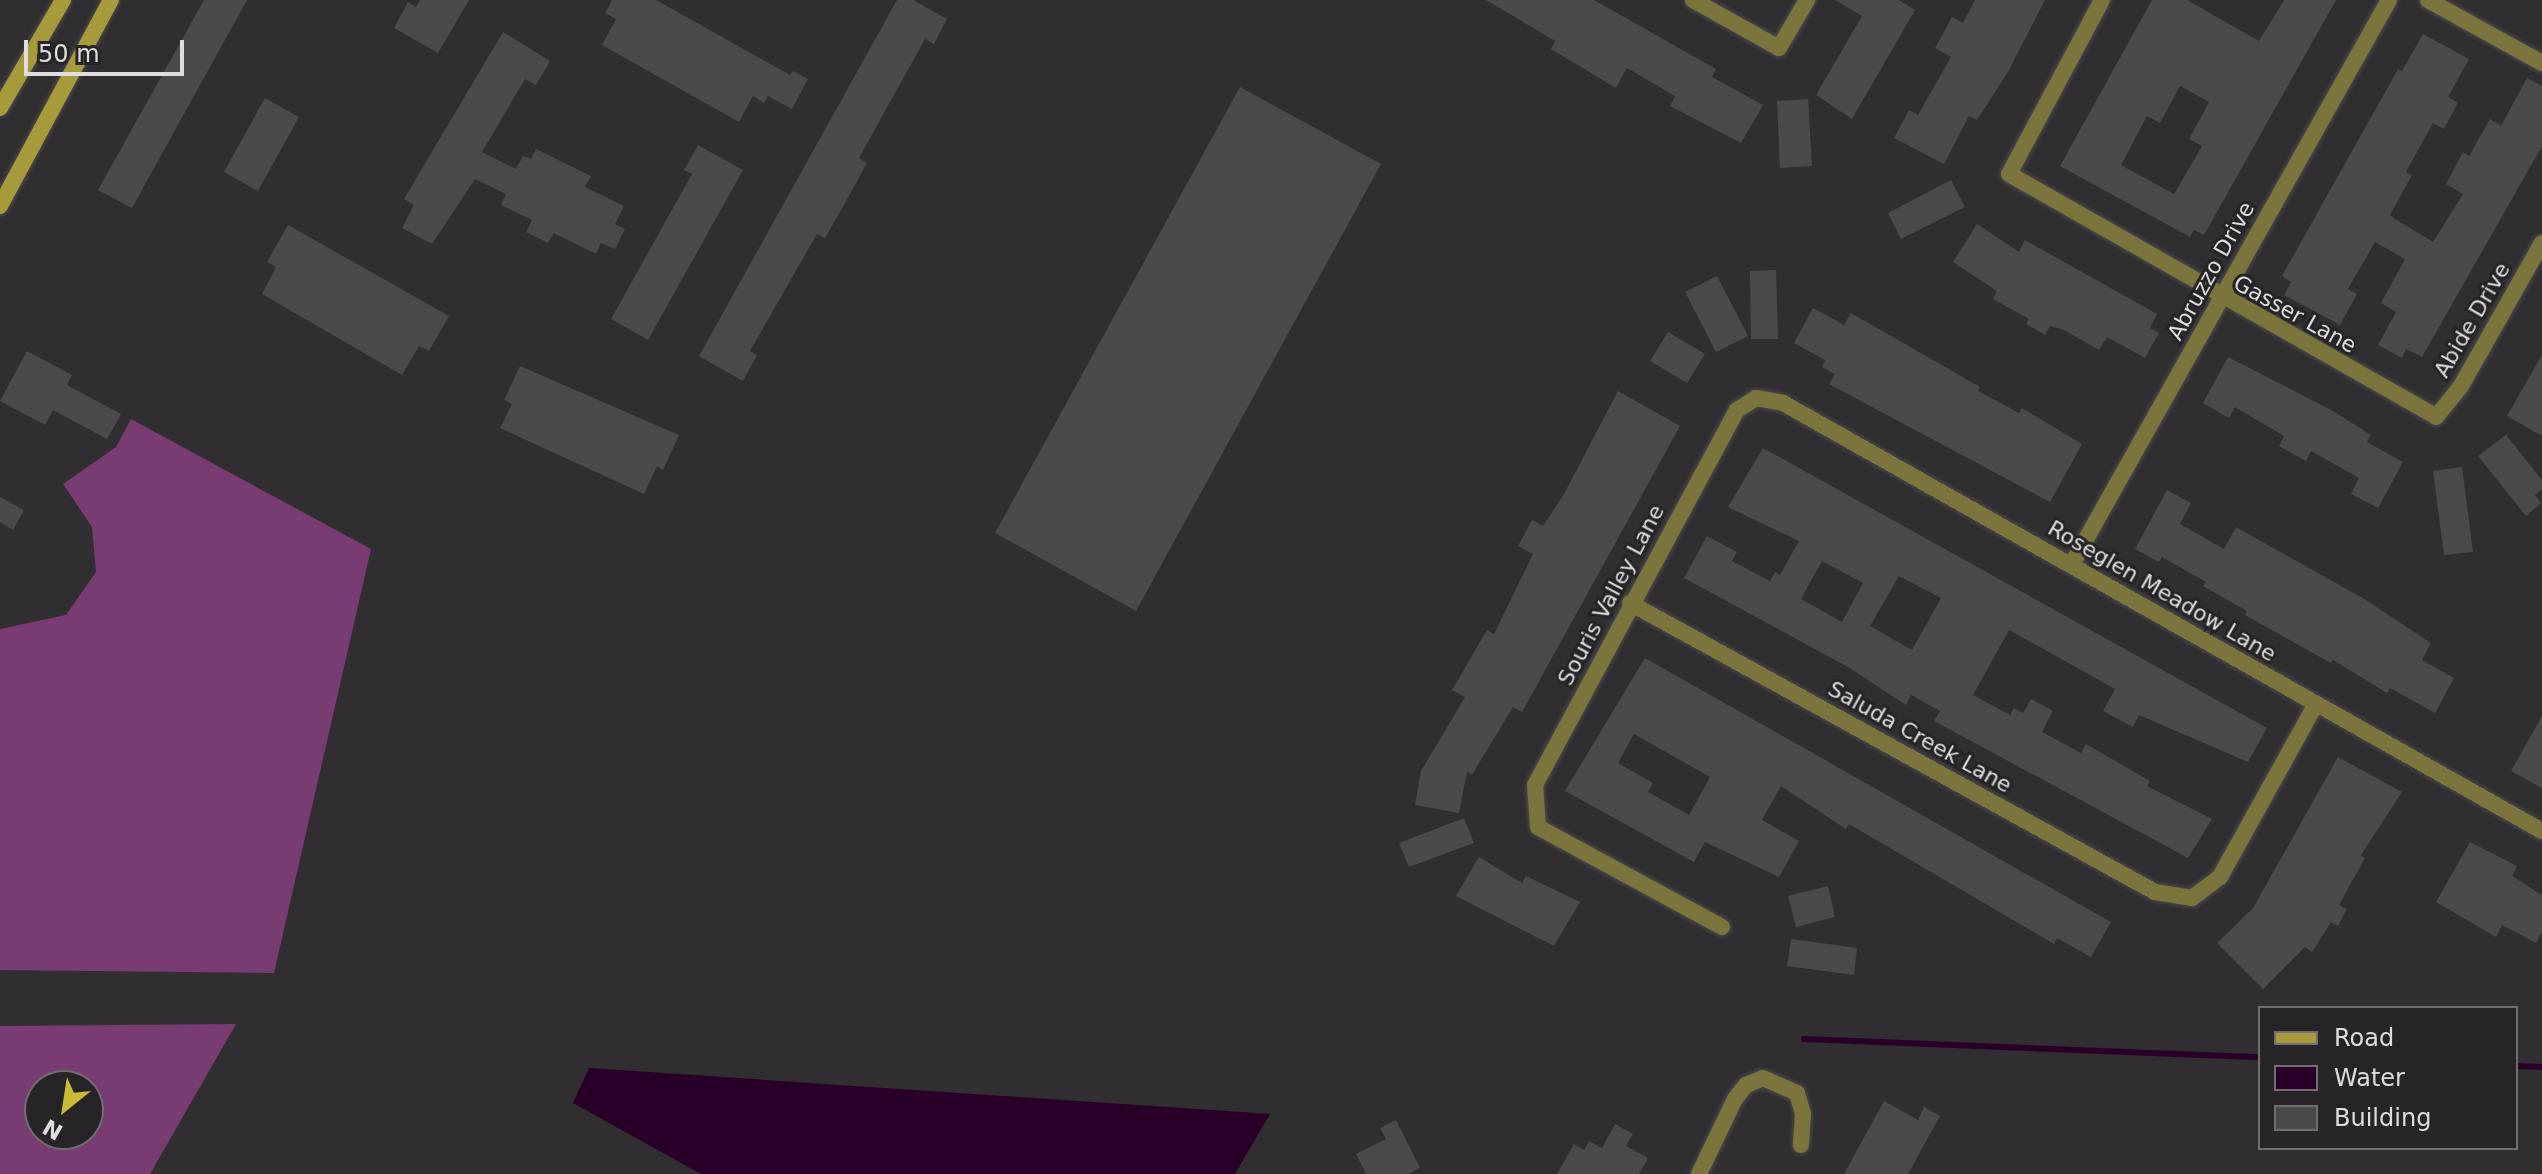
<!DOCTYPE html>
<html>
<head>
<meta charset="utf-8">
<style>
	body { margin:0 }
	#map { position:relative; width:2542px; height:1174px; overflow:hidden; background:#302e30; font-family:"DejaVu Sans",sans-serif }
	div>[style] { position:absolute }
	[style*='--x'] { left:calc(var(--x)*1px); top:calc(var(--y)*1px); width:calc(var(--w)*1px); rotate:calc(var(--a)*1deg) }
	.forest>* { inset:0; background:#783c73 }
	.water>* { inset:0; background:#280027 }
	.stream>* { height:6px; margin:-3px; padding:0 3px; transform-origin:3px; border-radius:3px; background:#280027 }
	.building>* { inset:0; background:#4b494b }
	.roads { filter:drop-shadow(0 0 2px #4c4a4c) drop-shadow(0 0 2px #4c4a4c) }
	.minor>* { height:16px; margin:-8px; padding:0 8px; transform-origin:8px; border-radius:8px; background:#7b743c }
	.secondary>* { height:16px; margin:-8px; padding:0 8px; transform-origin:8px; border-radius:8px; background:#a79a3a }
	span { translate:-50% -50%; white-space:nowrap; text-align:center; line-height:1.15; -webkit-text-stroke:6px #262426; paint-order:stroke }
	.street-label { font-size:22px; color:#dfdedf }
	.legend { position:absolute; left:2258px; top:1006px; width:260px; height:144px; box-sizing:border-box; background:#262426; border:2px solid #706e70; margin:0; padding:10px 14px; list-style:none; font-size:24px; color:#dfdedf }
	.legend li { display:flex; align-items:center; gap:16px; height:40px }
	.legend b { width:40px; border:2px solid #706e70 }
	.north { position:absolute; left:24px; top:1070px; width:80px; height:80px; box-sizing:border-box; background:#262426; border:2px solid #706e70; border-radius:50%; rotate:210deg; font-size:22px; font-weight:700; line-height:32px; text-align:center; color:#dfdedf }
	.north::after { content:''; display:block; margin:auto; width:28px; height:36px; background:#cbba39; clip-path:polygon(50% 0,100% 100%,50% 72%,0 100%) }
	.scale { position:absolute; left:24px; top:40px; width:160px; height:36px; box-sizing:border-box; border:4px solid #dfdedf; border-top:0; padding-left:10px; font-size:24px; line-height:28px; white-space:nowrap; color:#dfdedf; -webkit-text-stroke:6px #262426; paint-order:stroke }
</style>
</head>
<body>
<div id="map">
	<div class="forest">
		<div style="clip-path:polygon(131px 419px,371px 549px,274px 973px,0 970px,0 629px,66px 615px,96px 572px,92px 527px,63px 484px,116px 447px)"></div>
		<div style="clip-path:polygon(evenodd,236px 1024px,150px 1174px,0 1174px,0 1026px,236px 1024px,40px 1086px,88px 1086px,88px 1134px,40px 1134px,40px 1086px)"></div>
	</div>
	<div class="water">
		<div style="clip-path:polygon(589px 1068px,1270px 1114px,1235px 1174px,701px 1174px,573px 1103px)"></div>
	</div>
	<div class="stream">
		<div style="--x:1804;--y:1039;--w:456;--a:2.3"></div>
		<div style="--x:2516;--y:1066;--w:26;--a:2"></div>
	</div>
	<div class="building">
		<div style="clip-path:polygon(204px 0,247px 0,132px 208px,98px 190px)"></div>
		<div style="clip-path:polygon(420px 0,469px 0,438px 53px,394px 28px,408px 2px,416px 7px)"></div>
		<div style="clip-path:polygon(612px 0,656px 0,790px 75px,793px 71px,808px 79px,792px 109px,768px 96px,764px 103px,753px 96px,739px 122px,602px 45px,616px 19px,605px 13px)"></div>
		<div style="clip-path:polygon(897px 0,913px 0,947px 19px,934px 44px,925px 39px,859px 158px,867px 163px,839px 214px,825px 238px,817px 234px,750px 351px,757px 355px,743px 381px,699px 356px)"></div>
		<div style="clip-path:polygon(1486px 0,1594px 0,1716px 69px,1712px 77px,1763px 105px,1741px 143px,1670px 106px,1675px 96px,1627px 68px,1616px 88px,1551px 49px,1555px 41px)"></div>
		<div style="clip-path:polygon(1835px 0,1899px 0,1915px 10px,1852px 119px,1816px 95px,1862px 16px)"></div>
		<div style="clip-path:polygon(1975px 0,2045px 0,2008px 72px,1977px 120px,1969px 116px,1944px 164px,1894px 138px,1909px 110px,1918px 115px,1951px 57px,1935px 48px,1952px 17px,1963px 23px)"></div>
		<div style="clip-path:polygon(evenodd,2152px 0,2187px 0,2259px 41px,2284px 0,2336px 0,2204px 235px,2194px 230px,2190px 237px,2060px 166px,2152px 0,2180px 86px,2209px 102px,2189px 139px,2202px 146px,2174px 194px,2121px 165px,2147px 116px,2160px 123px,2180px 86px)"></div>
		<div style="clip-path:polygon(503px 32px,550px 61px,536px 85px,525px 79px,482px 152px,516px 169px,523px 156px,531px 159px,536px 149px,591px 176px,585px 187px,624px 206px,615px 224px,625px 229px,615px 249px,601px 243px,596px 254px,554px 233px,548px 243px,526px 232px,532px 220px,501px 205px,506px 194px,475px 179px,432px 244px,402px 228px,414px 205px,404px 199px)"></div>
		<div style="clip-path:polygon(2423px 34px,2469px 59px,2448px 97px,2458px 103px,2444px 129px,2433px 123px,2406px 172px,2412px 175px,2390px 215px,2395px 219px,2433px 242px,2463px 194px,2446px 184px,2463px 152px,2469px 156px,2490px 119px,2501px 126px,2527px 78px,2542px 86px,2542px 146px,2422px 357px,2406px 349px,2402px 358px,2378px 345px,2396px 312px,2381px 303px,2405px 259px,2375px 242px,2348px 289px,2357px 294px,2340px 325px,2284px 295px,2291px 282px,2282px 276px,2398px 69px,2402px 71px)"></div>
		<div style="clip-path:polygon(1240px 87px,1381px 164px,1136px 611px,995px 533px)"></div>
		<div style="clip-path:polygon(265px 98px,299px 117px,258px 191px,224px 172px)"></div>
		<div style="clip-path:polygon(1808px 99px,1812px 166px,1780px 168px,1777px 101px)"></div>
		<div style="clip-path:polygon(698px 145px,743px 170px,648px 340px,611px 319px,692px 174px,684px 170px)"></div>
		<div style="clip-path:polygon(1951px 180px,1965px 207px,1901px 239px,1888px 213px)"></div>
		<div style="clip-path:polygon(1977px 224px,2019px 252px,2025px 240px,2157px 314px,2150px 328px,2159px 333px,2145px 358px,2107px 337px,2099px 350px,2064px 330px,2050px 326px,2045px 335px,2026px 324px,2029px 319px,1993px 299px,1997px 291px,1953px 262px)"></div>
		<div style="clip-path:polygon(288px 225px,449px 316px,429px 351px,419px 346px,402px 375px,262px 294px,276px 267px,267px 262px)"></div>
		<div style="clip-path:polygon(1776px 270px,1778px 339px,1751px 339px,1750px 271px)"></div>
		<div style="clip-path:polygon(1717px 276px,1748px 336px,1716px 352px,1685px 292px)"></div>
		<div style="clip-path:polygon(1813px 308px,1844px 325px,1851px 313px,1980px 387px,1978px 391px,2019px 413px,2022px 408px,2082px 444px,2050px 502px,1829px 384px,1835px 374px,1822px 367px,1825px 360px,1794px 343px)"></div>
		<div style="clip-path:polygon(1668px 332px,1705px 354px,1687px 383px,1650px 361px)"></div>
		<div style="clip-path:polygon(27px 351px,72px 375px,67px 385px,121px 414px,107px 439px,53px 410px,45px 425px,0 401px)"></div>
		<div style="clip-path:polygon(2542px 355px,2542px 436px,2507px 416px)"></div>
		<div style="clip-path:polygon(2228px 357px,2333px 411px,2371px 435px,2367px 442px,2403px 462px,2378px 508px,2351px 494px,2359px 478px,2311px 451px,2306px 461px,2279px 446px,2284px 436px,2235px 407px,2229px 418px,2203px 403px)"></div>
		<div style="clip-path:polygon(520px 366px,679px 435px,663px 470px,657px 466px,644px 494px,500px 428px,512px 404px,504px 400px)"></div>
		<div style="clip-path:polygon(1618px 391px,1680px 426px,1522px 712px,1513px 707px,1472px 775px,1467px 772px,1459px 813px,1415px 805px,1421px 771px,1465px 697px,1452px 690px,1487px 630px,1494px 634px,1533px 554px,1518px 546px,1532px 520px,1543px 526px,1564px 494px)"></div>
		<div style="clip-path:polygon(2506px 435px,2542px 480px,2542px 489px,2535px 495px,2541px 503px,2526px 516px,2478px 456px)"></div>
		<div style="clip-path:polygon(evenodd,1763px 448px,2267px 728px,2248px 762px,2139px 715px,2133px 727px,2103px 711px,2115px 689px,2009px 630px,1973px 695px,2010px 715px,2014px 708px,2023px 713px,2031px 699px,2053px 711px,2042px 732px,2081px 753px,2086px 744px,2150px 781px,2147px 786px,2212px 819px,2188px 858px,1934px 721px,1940px 711px,1911px 695px,1906px 705px,1848px 667px,1684px 578px,1707px 536px,1737px 552px,1732px 561px,1770px 581px,1775px 572px,1780px 575px,1799px 541px,1728px 507px,1763px 448px,1822px 561px,1863px 583px,1842px 622px,1801px 599px,1822px 561px,1763px 448px,1899px 576px,1941px 598px,1912px 650px,1870px 626px,1899px 576px)"></div>
		<div style="clip-path:polygon(2462px 467px,2473px 552px,2444px 555px,2433px 471px)"></div>
		<div style="clip-path:polygon(2167px 490px,2191px 503px,2180px 524px,2224px 549px,2236px 527px,2366px 600px,2431px 643px,2422px 660px,2454px 678px,2435px 713px,2390px 688px,2387px 693px,2333px 660px,2331px 663px,2245px 615px,2247px 611px,2203px 586px,2206px 582px,2162px 557px,2159px 562px,2135px 549px)"></div>
		<div style="clip-path:polygon(0 497px,24px 510px,13px 530px,0 522px)"></div>
		<div style="clip-path:polygon(evenodd,1645px 658px,2111px 922px,2091px 957px,2057px 938px,2054px 944px,1849px 824px,1846px 829px,1781px 786px,1762px 820px,1799px 841px,1779px 877px,1705px 842px,1694px 862px,1565px 791px,1645px 658px,1634px 734px,1710px 777px,1689px 815px,1648px 792px,1653px 783px,1618px 763px,1634px 734px)"></div>
		<div style="clip-path:polygon(2542px 716px,2542px 788px,2511px 771px)"></div>
		<div style="clip-path:polygon(2338px 757px,2402px 792px,2361px 855px,2365px 858px,2339px 905px,2347px 909px,2338px 926px,2331px 922px,2312px 952px,2305px 947px,2263px 989px,2217px 943px,2253px 908px)"></div>
		<div style="clip-path:polygon(1464px 818px,1474px 843px,1409px 867px,1399px 843px)"></div>
		<div style="clip-path:polygon(2470px 842px,2517px 866px,2512px 876px,2542px 895px,2542px 932px,2536px 943px,2502px 925px,2496px 937px,2436px 902px)"></div>
		<div style="clip-path:polygon(1479px 857px,1522px 883px,1526px 876px,1580px 902px,1554px 946px,1456px 896px)"></div>
		<div style="clip-path:polygon(1828px 886px,1835px 917px,1796px 927px,1788px 896px)"></div>
		<div style="clip-path:polygon(1791px 939px,1857px 948px,1854px 975px,1787px 966px)"></div>
		<div style="clip-path:polygon(1884px 1101px,1918px 1120px,1924px 1107px,1940px 1116px,1908px 1174px,1844px 1174px)"></div>
		<div style="clip-path:polygon(1396px 1120px,1420px 1168px,1408px 1174px,1366px 1174px,1356px 1154px,1386px 1139px,1380px 1128px)"></div>
		<div style="clip-path:polygon(1615px 1124px,1633px 1134px,1626px 1146px,1648px 1158px,1639px 1174px,1557px 1174px,1574px 1144px,1584px 1150px,1589px 1141px,1602px 1148px)"></div>
	</div>
	<div class="roads">
		<div class="minor">
			<div style="--x:1693;--y:0;--w:98;--a:29.2"></div>
			<div style="--x:1779;--y:48;--w:56;--a:-59.7"></div>
			<div style="--x:2102;--y:0;--w:197;--a:118.1"></div>
			<div style="--x:2009;--y:174;--w:491;--a:29.6"></div>
			<div style="--x:2436;--y:417;--w:40;--a:-51"></div>
			<div style="--x:2461;--y:386;--w:164;--a:-60.5"></div>
			<div style="--x:2428;--y:0;--w:130;--a:28.9"></div>
			<div style="--x:2072;--y:564;--w:647;--a:-60.66"></div>
			<div style="--x:1630;--y:603;--w:599;--a:28.83"></div>
			<div style="--x:2155;--y:892;--w:37;--a:9"></div>
			<div style="--x:2192;--y:898;--w:35;--a:-37"></div>
			<div style="--x:2220;--y:877;--w:198;--a:-61"></div>
			<div style="--x:1722;--y:927;--w:209;--a:-151.5"></div>
			<div style="--x:1538;--y:827;--w:42;--a:-94.1"></div>
			<div style="--x:1535;--y:785;--w:426;--a:-61.7"></div>
			<div style="--x:1737;--y:410;--w:22;--a:-32"></div>
			<div style="--x:1756;--y:398;--w:27;--a:10"></div>
			<div style="--x:1783;--y:403;--w:871;--a:29.42"></div>
			<div style="--x:1699;--y:1174;--w:83;--a:-64.4"></div>
			<div style="--x:1735;--y:1099;--w:18;--a:-52"></div>
			<div style="--x:1746;--y:1085;--w:18;--a:-22"></div>
			<div style="--x:1763;--y:1078;--w:37;--a:24"></div>
			<div style="--x:1797;--y:1093;--w:22;--a:74"></div>
			<div style="--x:1803;--y:1114;--w:31;--a:94"></div>
		</div>
		<div class="secondary">
			<div style="--x:0;--y:108;--w:125;--a:-59.7"></div>
			<div style="--x:0;--y:206;--w:234;--a:-61.7"></div>
		</div>
	</div>
	<div class="street-label">
		<span style="left:2211px;top:271px;rotate:-61deg">Abruzzo Drive</span>
		<span style="left:2295px;top:314px;rotate:29deg">Gasser Lane</span>
		<span style="left:2472px;top:320px;rotate:-60deg">Abide Drive</span>
		<span style="left:2162px;top:591px;rotate:30deg">Roseglen Meadow Lane</span>
		<span style="left:1611px;top:595px;rotate:-62deg">Souris Valley Lane</span>
		<span style="left:1920px;top:737px;rotate:29deg">Saluda Creek Lane</span>
	</div>
	<ul class="legend">
	<li><b style="height:10px;background:#a79a3a"></b>Road</li>
	<li><b style="height:22px;background:#280027"></b>Water</li>
	<li><b style="height:22px;background:#4b494b"></b>Building</li>
	</ul>
	<div class="north">N</div>
	<div class="scale">50 m</div>
</div>
</body>
</html>
